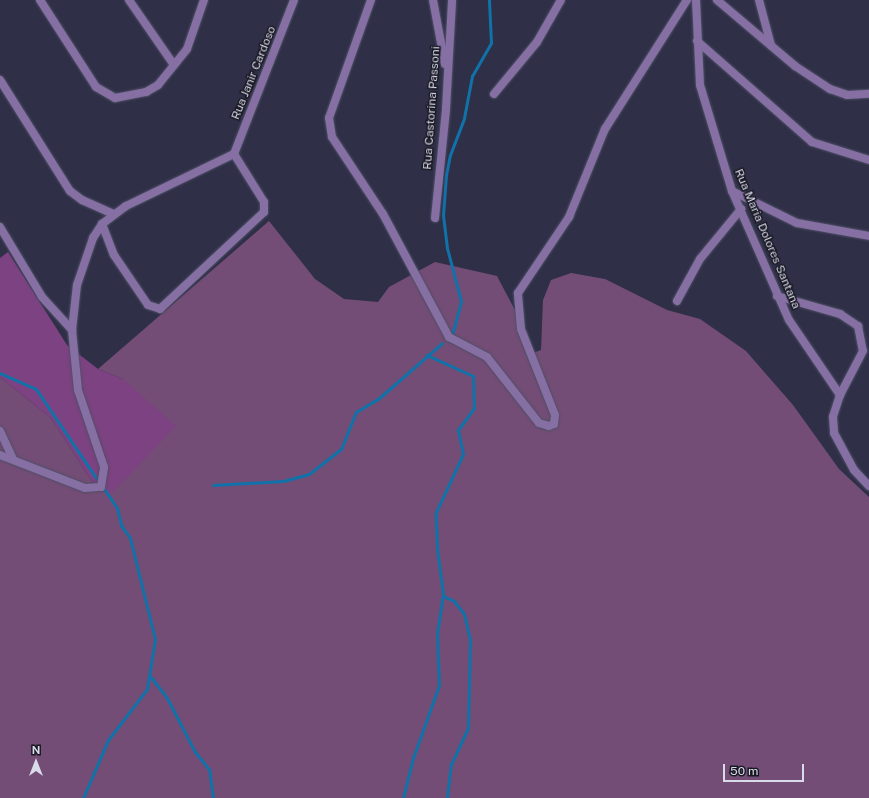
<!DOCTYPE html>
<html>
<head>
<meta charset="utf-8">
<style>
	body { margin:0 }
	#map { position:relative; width:869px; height:798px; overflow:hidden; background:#2f3048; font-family:"Public Sans",sans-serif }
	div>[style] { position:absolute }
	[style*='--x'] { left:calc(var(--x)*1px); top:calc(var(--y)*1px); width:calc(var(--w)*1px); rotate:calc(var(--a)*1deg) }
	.green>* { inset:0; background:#734d76 }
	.forest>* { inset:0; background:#7c4281 }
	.stream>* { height:3px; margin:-1.5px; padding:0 1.5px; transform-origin:1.5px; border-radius:1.5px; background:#1072a9 }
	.roads { filter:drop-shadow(0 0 1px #4e4f65) drop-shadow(0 0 1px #4e4f65) }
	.street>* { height:8px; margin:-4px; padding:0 4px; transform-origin:4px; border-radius:4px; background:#856fa3 }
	span { translate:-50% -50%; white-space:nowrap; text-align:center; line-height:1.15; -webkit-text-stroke:3px #191924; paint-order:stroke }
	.street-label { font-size:12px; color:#dadbea }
	.north { position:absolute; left:16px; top:742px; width:40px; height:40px; -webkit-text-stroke:3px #191924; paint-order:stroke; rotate:0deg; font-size:11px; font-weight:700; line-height:16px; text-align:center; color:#dadbea }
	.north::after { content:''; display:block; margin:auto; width:14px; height:18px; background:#dadbea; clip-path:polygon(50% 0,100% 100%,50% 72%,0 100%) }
	.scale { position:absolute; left:723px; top:764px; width:81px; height:18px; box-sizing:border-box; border:2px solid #dadbea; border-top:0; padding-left:5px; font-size:12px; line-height:14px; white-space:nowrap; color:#dadbea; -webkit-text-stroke:3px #191924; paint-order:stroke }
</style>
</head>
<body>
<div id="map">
	<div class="green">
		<div style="clip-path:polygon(269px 221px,315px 279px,344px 299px,378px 302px,389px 287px,435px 262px,497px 276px,516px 312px,522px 341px,533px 353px,541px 350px,543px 300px,551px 280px,571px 273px,605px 279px,667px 310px,700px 319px,746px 351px,793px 405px,839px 469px,869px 497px,869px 798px,0 798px,0 377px,51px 418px,95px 486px,123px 379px,98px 369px)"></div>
	</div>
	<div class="forest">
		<div style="clip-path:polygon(8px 252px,67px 345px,98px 369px,123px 379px,176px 426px,111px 494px,95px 486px,51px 418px,0 377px,0 258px)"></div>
	</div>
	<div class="stream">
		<div style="--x:452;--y:335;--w:35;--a:-75"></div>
		<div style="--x:461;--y:301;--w:55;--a:-104.8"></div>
		<div style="--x:447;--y:248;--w:33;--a:-97"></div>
		<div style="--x:443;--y:215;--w:40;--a:-85.7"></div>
		<div style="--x:446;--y:175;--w:20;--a:-79"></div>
		<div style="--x:450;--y:155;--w:40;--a:-69"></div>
		<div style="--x:464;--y:118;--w:43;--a:-79.2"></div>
		<div style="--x:472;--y:76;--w:38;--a:-60"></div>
		<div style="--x:491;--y:43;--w:43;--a:-92.7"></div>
		<div style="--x:0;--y:373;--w:39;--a:24"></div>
		<div style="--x:36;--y:389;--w:107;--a:56"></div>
		<div style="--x:213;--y:485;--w:70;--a:-3.3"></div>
		<div style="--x:283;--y:481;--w:27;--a:-15"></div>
		<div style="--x:309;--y:474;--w:41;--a:-38"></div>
		<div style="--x:341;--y:449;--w:40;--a:-68"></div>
		<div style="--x:356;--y:412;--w:26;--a:-31"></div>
		<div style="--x:378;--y:399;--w:85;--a:-41.2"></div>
		<div style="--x:443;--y:596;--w:12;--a:24"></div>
		<div style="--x:454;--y:601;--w:16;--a:52"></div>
		<div style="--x:464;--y:614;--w:28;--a:77"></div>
		<div style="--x:470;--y:641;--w:87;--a:91.3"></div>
		<div style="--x:468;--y:728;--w:40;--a:115"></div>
		<div style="--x:451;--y:764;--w:34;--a:97"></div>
		<div style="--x:150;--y:676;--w:28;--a:52"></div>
		<div style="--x:167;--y:698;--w:61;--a:62.6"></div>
		<div style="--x:195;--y:752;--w:22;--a:51"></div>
		<div style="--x:209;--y:769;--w:29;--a:82"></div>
		<div style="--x:83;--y:798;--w:63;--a:-66.7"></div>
		<div style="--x:108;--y:740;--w:64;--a:-52.6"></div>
		<div style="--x:147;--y:689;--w:51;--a:-80.9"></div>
		<div style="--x:155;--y:639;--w:104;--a:-103.9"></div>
		<div style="--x:130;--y:538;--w:16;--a:-125"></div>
		<div style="--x:121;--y:525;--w:17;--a:-103"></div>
		<div style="--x:117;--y:508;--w:23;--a:-124"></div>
		<div style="--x:403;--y:798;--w:41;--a:-76"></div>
		<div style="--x:413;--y:758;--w:77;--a:-70.4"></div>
		<div style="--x:439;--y:685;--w:51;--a:-92.2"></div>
		<div style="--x:437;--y:634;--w:40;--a:-81.5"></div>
		<div style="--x:443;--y:594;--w:45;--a:-97.6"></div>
		<div style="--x:437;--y:549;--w:37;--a:-92"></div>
		<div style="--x:436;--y:512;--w:64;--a:-65"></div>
		<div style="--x:463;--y:454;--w:25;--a:-102"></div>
		<div style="--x:458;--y:430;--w:27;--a:-54"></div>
		<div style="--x:474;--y:408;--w:32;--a:-92"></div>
		<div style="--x:473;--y:376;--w:51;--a:-155.5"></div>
	</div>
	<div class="roads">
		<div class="street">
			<div style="--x:40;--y:0;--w:103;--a:57.2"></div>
			<div style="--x:96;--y:87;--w:22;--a:30"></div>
			<div style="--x:115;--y:98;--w:32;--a:-11"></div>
			<div style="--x:146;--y:92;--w:14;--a:-30"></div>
			<div style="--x:158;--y:85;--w:46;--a:-51.1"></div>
			<div style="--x:187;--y:49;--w:52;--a:-70.9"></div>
			<div style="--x:129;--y:0;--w:79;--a:55.3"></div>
			<div style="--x:371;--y:0;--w:125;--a:109.6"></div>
			<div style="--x:329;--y:118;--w:19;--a:81"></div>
			<div style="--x:332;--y:137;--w:92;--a:56.5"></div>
			<div style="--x:383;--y:214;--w:140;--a:61.8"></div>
			<div style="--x:449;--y:337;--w:43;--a:27.8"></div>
			<div style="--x:487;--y:357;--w:84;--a:51.8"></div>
			<div style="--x:539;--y:423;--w:10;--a:17"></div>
			<div style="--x:549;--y:426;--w:5;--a:-22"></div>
			<div style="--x:554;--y:424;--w:9;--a:-84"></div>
			<div style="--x:555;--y:415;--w:92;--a:-111.6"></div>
			<div style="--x:521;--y:329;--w:36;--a:-95"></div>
			<div style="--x:518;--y:293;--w:92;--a:-56.1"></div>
			<div style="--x:569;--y:217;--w:95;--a:-67.8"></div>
			<div style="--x:605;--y:129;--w:153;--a:-57.6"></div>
			<div style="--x:433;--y:0;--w:65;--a:79.4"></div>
			<div style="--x:696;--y:0;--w:85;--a:87.3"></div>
			<div style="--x:700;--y:85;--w:111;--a:73.2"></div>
			<div style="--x:732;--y:191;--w:141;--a:66.2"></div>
			<div style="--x:789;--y:320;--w:91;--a:55.8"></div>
			<div style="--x:840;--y:395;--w:23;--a:108"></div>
			<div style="--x:833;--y:417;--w:16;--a:86"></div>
			<div style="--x:834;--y:433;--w:42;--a:61.6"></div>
			<div style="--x:854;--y:470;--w:22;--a:47"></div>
			<div style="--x:717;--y:0;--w:102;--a:40.2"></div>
			<div style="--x:795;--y:66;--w:42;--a:33.3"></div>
			<div style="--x:830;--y:89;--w:18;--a:19"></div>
			<div style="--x:847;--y:95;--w:22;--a:-3"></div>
			<div style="--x:759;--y:0;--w:47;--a:75.1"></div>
			<div style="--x:697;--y:41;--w:153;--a:41.3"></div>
			<div style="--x:812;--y:142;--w:60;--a:17.5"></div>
			<div style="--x:0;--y:80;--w:131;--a:57.8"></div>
			<div style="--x:70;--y:191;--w:15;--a:37"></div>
			<div style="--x:82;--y:200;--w:35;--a:24"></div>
			<div style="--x:494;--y:94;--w:67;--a:-50.4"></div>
			<div style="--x:537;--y:42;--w:48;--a:-60.3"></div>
			<div style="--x:234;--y:154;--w:165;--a:-68.7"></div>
			<div style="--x:732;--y:191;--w:72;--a:26.2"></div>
			<div style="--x:797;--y:223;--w:73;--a:10.2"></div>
			<div style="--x:435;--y:218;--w:110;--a:-84.2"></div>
			<div style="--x:446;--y:109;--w:109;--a:-86.8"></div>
			<div style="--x:102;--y:224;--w:33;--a:69"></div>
			<div style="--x:114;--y:255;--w:60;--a:55.8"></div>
			<div style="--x:148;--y:305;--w:13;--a:18"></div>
			<div style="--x:160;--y:309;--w:142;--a:-43"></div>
			<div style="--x:264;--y:212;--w:10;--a:-90"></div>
			<div style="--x:264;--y:202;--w:57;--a:-122"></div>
			<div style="--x:0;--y:227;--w:82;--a:59"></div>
			<div style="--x:42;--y:297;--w:45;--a:47.7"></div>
			<div style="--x:777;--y:296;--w:66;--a:15.9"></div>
			<div style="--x:840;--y:314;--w:22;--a:34"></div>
			<div style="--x:858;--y:326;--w:25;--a:79"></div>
			<div style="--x:863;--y:351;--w:50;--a:117.6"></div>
			<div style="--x:677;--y:301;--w:48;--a:-61.3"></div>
			<div style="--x:700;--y:259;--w:65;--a:-50.6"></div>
			<div style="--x:0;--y:431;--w:31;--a:65"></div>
			<div style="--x:0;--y:455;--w:91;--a:21.2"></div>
			<div style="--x:85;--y:488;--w:16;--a:-4"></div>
			<div style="--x:101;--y:487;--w:20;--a:-81"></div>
			<div style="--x:104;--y:467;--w:81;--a:-108.7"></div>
			<div style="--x:78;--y:390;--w:60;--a:-95.7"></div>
			<div style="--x:72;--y:330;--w:45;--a:-83.7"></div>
			<div style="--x:77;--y:285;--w:50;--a:-71.2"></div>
			<div style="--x:93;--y:238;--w:17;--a:-57"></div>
			<div style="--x:102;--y:224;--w:30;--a:-37"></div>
			<div style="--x:126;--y:206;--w:120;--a:-25.7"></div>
		</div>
	</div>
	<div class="street-label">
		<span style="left:254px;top:73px;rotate:-68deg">Rua Janir Cardoso</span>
		<span style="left:432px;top:108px;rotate:-86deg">Rua Castorina Passoni</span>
		<span style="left:767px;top:239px;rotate:67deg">Rua Maria Dolores Santana</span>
	</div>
	<div class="north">N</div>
	<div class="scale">50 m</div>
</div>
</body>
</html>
